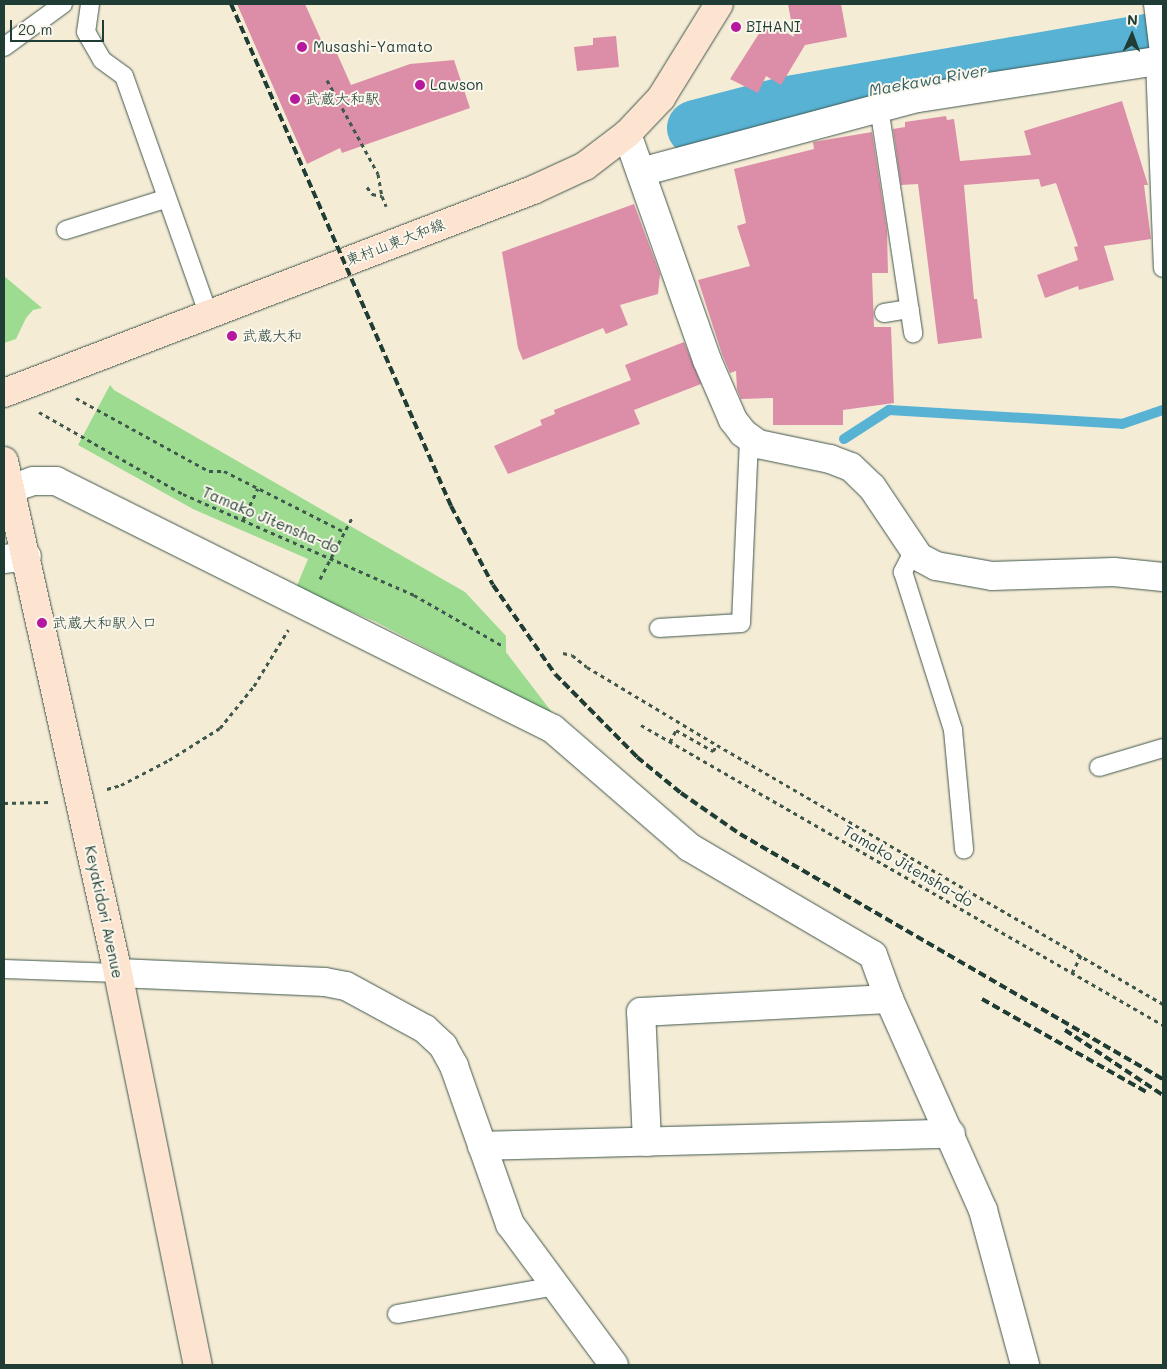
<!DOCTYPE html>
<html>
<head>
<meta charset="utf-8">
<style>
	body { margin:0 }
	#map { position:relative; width:1167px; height:1369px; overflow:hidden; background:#f5ecd6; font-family:Mali,"Klee One",sans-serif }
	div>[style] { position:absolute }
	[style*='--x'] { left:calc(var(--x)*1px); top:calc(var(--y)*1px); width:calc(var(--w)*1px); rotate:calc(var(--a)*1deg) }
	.green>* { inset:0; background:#9cdb90 }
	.stream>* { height:10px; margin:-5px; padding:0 5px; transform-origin:5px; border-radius:5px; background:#57b2d4 }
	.river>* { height:56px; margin:-28px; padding:0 28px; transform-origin:28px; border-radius:28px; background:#57b2d4 }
	.building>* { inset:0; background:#dc8ea8 }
	.path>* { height:3px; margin-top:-1.5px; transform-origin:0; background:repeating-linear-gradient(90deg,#3f574c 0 4px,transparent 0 8px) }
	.roads { filter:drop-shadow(0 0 1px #3f574c) drop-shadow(0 0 1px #3f574c) }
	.lane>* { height:18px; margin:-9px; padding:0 9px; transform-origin:9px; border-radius:9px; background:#fff }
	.street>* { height:28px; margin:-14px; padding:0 14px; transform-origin:14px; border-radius:14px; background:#fff }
	.secondary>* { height:28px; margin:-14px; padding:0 14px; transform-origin:14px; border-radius:14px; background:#fde4d0 }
	.rail>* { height:4px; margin-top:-2px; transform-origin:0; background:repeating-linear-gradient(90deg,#1f3d34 0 8px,transparent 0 12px) }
	.dots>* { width:14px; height:14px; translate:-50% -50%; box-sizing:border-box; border:2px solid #fbf7ec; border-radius:50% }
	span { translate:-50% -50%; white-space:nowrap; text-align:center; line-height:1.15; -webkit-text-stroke:4px #fbf7ec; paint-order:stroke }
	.poi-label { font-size:15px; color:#1f3d34 }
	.left { translate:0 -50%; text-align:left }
	.street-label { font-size:15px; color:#1f3d34 }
	.water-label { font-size:16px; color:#306064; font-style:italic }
	.frame { position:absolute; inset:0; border:5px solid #1f3d34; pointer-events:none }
	.north { position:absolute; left:1107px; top:10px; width:50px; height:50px; -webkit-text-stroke:4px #fbf7ec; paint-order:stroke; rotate:2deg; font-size:14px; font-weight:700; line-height:20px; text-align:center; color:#1f3d34 }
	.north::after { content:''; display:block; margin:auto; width:18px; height:22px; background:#1f3d34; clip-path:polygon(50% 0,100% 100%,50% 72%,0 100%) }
	.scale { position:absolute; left:10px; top:20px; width:94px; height:22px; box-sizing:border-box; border:2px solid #1f3d34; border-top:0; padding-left:6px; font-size:15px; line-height:18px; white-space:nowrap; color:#1f3d34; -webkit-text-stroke:4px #fbf7ec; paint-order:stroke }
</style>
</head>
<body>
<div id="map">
	<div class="green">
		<div style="clip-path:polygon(4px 276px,42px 308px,33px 310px,26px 318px,16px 339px,4px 343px)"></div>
		<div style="clip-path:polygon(110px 385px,114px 390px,465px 592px,506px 636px,506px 652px,554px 715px,376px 622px,296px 588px,308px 559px,193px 509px,78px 445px)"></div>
	</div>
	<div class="stream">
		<div style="--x:844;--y:439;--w:54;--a:-32.8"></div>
		<div style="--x:889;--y:410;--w:233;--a:3.4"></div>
		<div style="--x:1122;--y:424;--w:43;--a:-18.9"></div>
	</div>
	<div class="river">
		<div style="--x:695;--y:128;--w:96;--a:-14.5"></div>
		<div style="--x:788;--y:104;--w:381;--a:-9.8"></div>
	</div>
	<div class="building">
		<div style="clip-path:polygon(237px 4px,305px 4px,327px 53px,335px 49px,351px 85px,410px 64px,454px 60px,470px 108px,342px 153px,340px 148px,307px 164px)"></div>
		<div style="clip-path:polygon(788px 4px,841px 4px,847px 37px,805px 45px,781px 85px,766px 76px,758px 93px,730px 79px,767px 21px,794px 37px)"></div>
		<div style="clip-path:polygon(616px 36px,619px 67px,577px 71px,574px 47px,593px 45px,593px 38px)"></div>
		<div style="clip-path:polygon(1122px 101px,1148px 185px,1144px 185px,1151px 239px,1104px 246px,1114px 280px,1079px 290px,1078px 286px,1045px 298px,1037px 275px,1078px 260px,1074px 247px,1078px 246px,1056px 183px,1041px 187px,1039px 179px,964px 185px,974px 299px,977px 299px,982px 338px,938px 344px,918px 184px,901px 185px,893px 129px,905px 127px,905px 122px,946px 116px,947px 120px,954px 119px,960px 161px,1031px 155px,1024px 131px)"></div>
		<div style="clip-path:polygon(872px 132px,887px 230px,888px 273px,872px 273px,874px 327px,891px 327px,894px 403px,843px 410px,843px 425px,773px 425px,773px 398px,741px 399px,737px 389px,736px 371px,730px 373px,722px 354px,698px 280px,750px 266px,737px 226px,746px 223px,734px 169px,814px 149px,813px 142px)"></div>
		<div style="clip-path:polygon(634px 204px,660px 274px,658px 294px,620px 305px,628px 325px,606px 334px,603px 328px,523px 360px,518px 348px,502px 252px)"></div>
		<div style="clip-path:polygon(684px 342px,701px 384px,634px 410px,640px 424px,508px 474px,494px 446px,542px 425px,540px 420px,555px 414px,554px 410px,631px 380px,625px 365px)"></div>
	</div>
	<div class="path">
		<div style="--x:327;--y:80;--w:107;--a:61.5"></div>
		<div style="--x:378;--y:174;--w:22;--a:80"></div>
		<div style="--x:367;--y:187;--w:9;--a:54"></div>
		<div style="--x:372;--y:194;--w:10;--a:11"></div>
		<div style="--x:382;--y:196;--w:11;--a:68"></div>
		<div style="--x:76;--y:398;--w:152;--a:28.8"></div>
		<div style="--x:209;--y:471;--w:15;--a:0"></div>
		<div style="--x:224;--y:471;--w:133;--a:26.8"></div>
		<div style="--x:39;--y:412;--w:166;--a:29.7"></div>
		<div style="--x:183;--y:494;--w:252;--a:23.6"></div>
		<div style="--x:414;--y:595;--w:103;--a:29.8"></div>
		<div style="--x:243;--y:520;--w:35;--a:-65"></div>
		<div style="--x:320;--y:579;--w:71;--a:-62.4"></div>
		<div style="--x:563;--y:653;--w:9;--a:13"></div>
		<div style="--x:572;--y:655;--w:19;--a:39"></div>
		<div style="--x:587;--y:667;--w:152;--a:31"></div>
		<div style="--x:717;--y:745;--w:516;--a:30.14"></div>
		<div style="--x:641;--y:725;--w:602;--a:29.89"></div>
		<div style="--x:670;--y:742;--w:13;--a:-63"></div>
		<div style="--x:676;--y:730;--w:43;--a:29.6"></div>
		<div style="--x:713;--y:751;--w:7;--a:-56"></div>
		<div style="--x:107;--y:789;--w:15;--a:-16"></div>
		<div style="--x:121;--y:785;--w:54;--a:-27.5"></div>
		<div style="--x:169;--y:760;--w:60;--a:-32.1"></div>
		<div style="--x:220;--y:728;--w:54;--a:-51"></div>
		<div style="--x:254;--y:686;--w:66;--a:-58.7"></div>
		<div style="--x:4;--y:803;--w:45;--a:-1.3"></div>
		<div style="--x:1072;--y:973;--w:20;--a:-63"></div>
	</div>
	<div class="roads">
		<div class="lane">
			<div style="--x:90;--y:4;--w:28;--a:98"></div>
			<div style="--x:86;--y:32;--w:32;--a:60"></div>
			<div style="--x:102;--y:60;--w:27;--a:36"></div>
			<div style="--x:124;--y:76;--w:251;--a:70.5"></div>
			<div style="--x:1153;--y:4;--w:57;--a:83"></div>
			<div style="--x:4;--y:47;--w:73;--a:-36.1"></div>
			<div style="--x:1155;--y:61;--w:207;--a:87.8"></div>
			<div style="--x:879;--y:107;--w:229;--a:81.4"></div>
			<div style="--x:66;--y:230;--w:104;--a:-17.4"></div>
			<div style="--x:884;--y:313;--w:26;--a:-9"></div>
			<div style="--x:914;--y:550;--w:25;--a:117"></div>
			<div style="--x:903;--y:572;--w:166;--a:72.4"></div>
			<div style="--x:953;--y:730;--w:120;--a:84.7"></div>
			<div style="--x:659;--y:628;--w:82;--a:-3.5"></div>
			<div style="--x:741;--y:623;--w:185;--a:-87.5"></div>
			<div style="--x:1099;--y:767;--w:67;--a:-16.5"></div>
			<div style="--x:4;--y:969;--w:114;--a:2"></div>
			<div style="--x:397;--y:1314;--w:160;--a:-10"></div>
		</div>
		<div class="street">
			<div style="--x:627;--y:134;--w:240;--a:70.5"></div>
			<div style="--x:707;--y:360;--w:65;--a:66.6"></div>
			<div style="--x:733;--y:420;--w:16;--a:52"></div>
			<div style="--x:743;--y:433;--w:19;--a:36"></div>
			<div style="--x:758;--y:444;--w:74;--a:11.8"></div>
			<div style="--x:830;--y:459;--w:22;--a:21"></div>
			<div style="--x:851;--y:467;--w:29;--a:44"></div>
			<div style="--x:872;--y:487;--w:84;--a:56.1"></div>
			<div style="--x:919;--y:557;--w:19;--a:28"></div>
			<div style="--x:936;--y:566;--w:57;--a:10.1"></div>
			<div style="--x:992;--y:576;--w:122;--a:-1.9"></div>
			<div style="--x:1114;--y:572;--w:49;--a:5.8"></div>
			<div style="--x:641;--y:172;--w:287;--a:-15"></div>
			<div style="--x:918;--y:98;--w:248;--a:-8.8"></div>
			<div style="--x:12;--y:488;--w:22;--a:-18"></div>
			<div style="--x:33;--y:481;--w:23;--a:0"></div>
			<div style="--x:56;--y:481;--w:555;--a:26.52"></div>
			<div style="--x:553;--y:729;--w:180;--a:40.9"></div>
			<div style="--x:689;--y:847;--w:213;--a:30.4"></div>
			<div style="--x:873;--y:955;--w:47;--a:70"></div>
			<div style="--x:889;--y:999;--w:231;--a:66"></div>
			<div style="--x:983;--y:1210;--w:161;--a:74.8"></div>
			<div style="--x:4;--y:559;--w:23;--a:-7"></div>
			<div style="--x:118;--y:973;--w:207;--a:2.5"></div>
			<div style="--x:325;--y:982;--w:21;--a:11"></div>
			<div style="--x:346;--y:986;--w:90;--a:28.6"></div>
			<div style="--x:425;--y:1029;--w:25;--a:43"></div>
			<div style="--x:443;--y:1046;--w:23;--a:61"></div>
			<div style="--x:454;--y:1066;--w:168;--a:70.5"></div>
			<div style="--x:510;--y:1224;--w:175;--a:53.6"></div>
			<div style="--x:647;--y:1142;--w:130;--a:-92.6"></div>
			<div style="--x:641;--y:1012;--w:248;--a:-3"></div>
			<div style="--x:482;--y:1146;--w:469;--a:-1.5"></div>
		</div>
		<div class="secondary">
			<div style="--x:4;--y:393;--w:567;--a:-20.99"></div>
			<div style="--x:533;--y:190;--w:57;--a:-24.8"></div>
			<div style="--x:585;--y:166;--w:53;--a:-37.3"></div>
			<div style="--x:627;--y:134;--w:50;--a:-46.6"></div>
			<div style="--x:661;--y:98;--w:110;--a:-58.3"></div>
			<div style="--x:4;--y:461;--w:525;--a:77.45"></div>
			<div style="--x:118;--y:973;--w:400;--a:78.5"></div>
		</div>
	</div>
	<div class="rail">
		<div style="--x:231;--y:4;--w:548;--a:66.33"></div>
		<div style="--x:451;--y:506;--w:89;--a:62"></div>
		<div style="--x:493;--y:585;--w:108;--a:55.1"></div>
		<div style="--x:555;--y:674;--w:117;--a:45.3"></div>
		<div style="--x:637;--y:757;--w:57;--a:39.3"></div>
		<div style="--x:681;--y:793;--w:72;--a:34.8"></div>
		<div style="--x:740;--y:834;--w:489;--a:30.1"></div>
		<div style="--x:982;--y:999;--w:191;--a:29.5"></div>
		<div style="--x:1065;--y:1030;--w:118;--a:33.6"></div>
	</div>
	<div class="dots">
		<div style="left:736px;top:27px;background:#b5179e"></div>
		<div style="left:302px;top:47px;background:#b5179e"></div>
		<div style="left:420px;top:85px;background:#b5179e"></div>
		<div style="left:295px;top:99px;background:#b5179e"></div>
		<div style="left:232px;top:336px;background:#b5179e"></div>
		<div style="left:42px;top:623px;background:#b5179e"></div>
	</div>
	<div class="poi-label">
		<span class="left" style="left:746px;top:27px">BIHANI</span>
		<span class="left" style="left:313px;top:47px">Musashi-Yamato</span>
		<span class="left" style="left:430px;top:85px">Lawson</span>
		<span class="left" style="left:305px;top:99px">武蔵大和駅</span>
		<span class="left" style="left:242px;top:336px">武蔵大和</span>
		<span class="left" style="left:52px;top:623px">武蔵大和駅入口</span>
	</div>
	<div class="street-label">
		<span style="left:395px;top:242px;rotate:-21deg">東村山東大和線</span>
		<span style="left:271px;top:520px;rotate:23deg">Tamako Jitensha-do</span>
		<span style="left:908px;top:866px;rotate:30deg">Tamako Jitensha-do</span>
		<span style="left:104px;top:912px;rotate:78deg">Keyakidori Avenue</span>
	</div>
	<div class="water-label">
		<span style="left:928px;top:80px;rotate:-10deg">Maekawa River</span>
	</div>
	<div class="frame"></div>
	<div class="north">N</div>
	<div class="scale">20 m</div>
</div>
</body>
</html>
